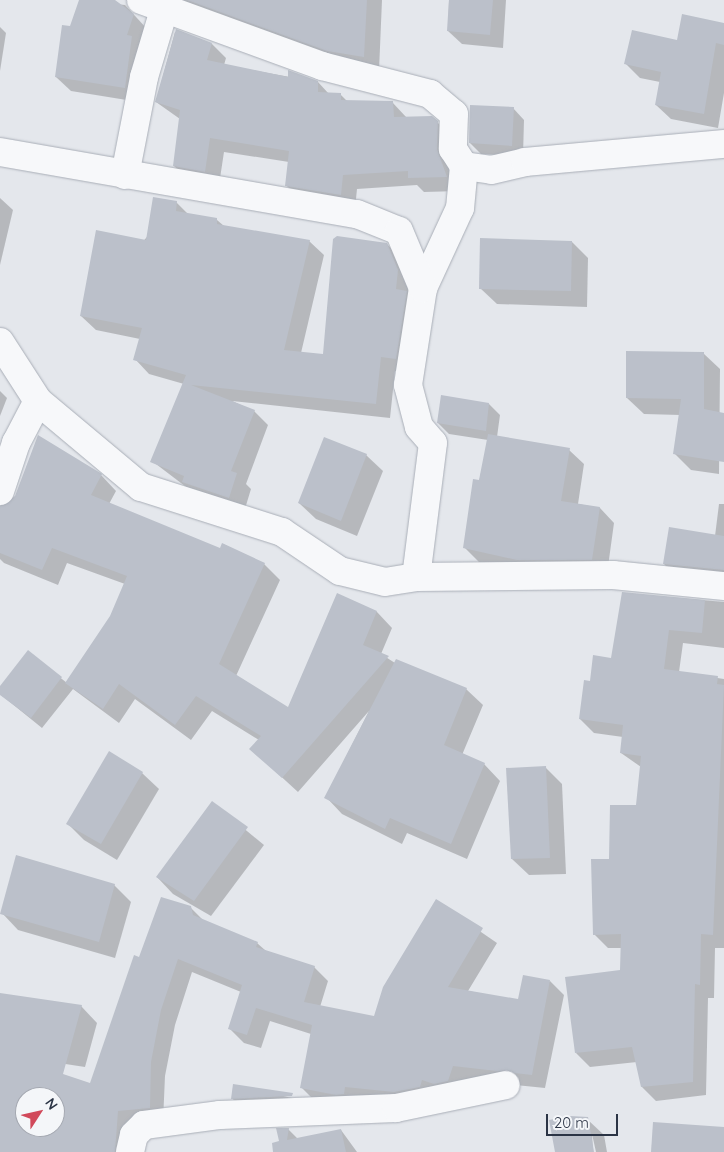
<!DOCTYPE html>
<html>
<head>
<meta charset="utf-8">
<style>
	body { margin:0 }
	#map { position:relative; width:724px; height:1152px; overflow:hidden; background:#e4e7ec; font-family:Quicksand,sans-serif }
	div>[style] { position:absolute }
	[style*='--x'] { left:calc(var(--x)*1px); top:calc(var(--y)*1px); width:calc(var(--w)*1px); rotate:calc(var(--a)*1deg) }
	.shadow>* { inset:0; background:#0003 }
	.building>* { inset:0; background:#bbc0ca }
	.roads { filter:drop-shadow(0 0 1px #a9aeb7) drop-shadow(0 0 1px #a9aeb7) }
	.street>* { height:28px; margin:-14px; padding:0 14px; transform-origin:14px; border-radius:14px; background:#f7f8fa }
	span { translate:-50% -50%; white-space:nowrap; text-align:center; line-height:1.15; -webkit-text-stroke:4.5px #f4f6f9; paint-order:stroke }
	.north { position:absolute; left:15px; top:1087px; width:50px; height:50px; box-sizing:border-box; background:#f4f6f9; border:1px solid #a4a8b1; border-radius:50%; rotate:55deg; font-size:14px; font-weight:700; line-height:20px; text-align:center; color:#2b3445 }
	.north::after { content:''; display:block; margin:auto; width:18px; height:22px; background:#d1495b; clip-path:polygon(50% 0,100% 100%,50% 72%,0 100%) }
	.scale { position:absolute; left:546px; top:1114px; width:72px; height:22px; box-sizing:border-box; border:2px solid #2b3445; border-top:0; padding-left:6px; font-size:15px; line-height:18px; white-space:nowrap; color:#2b3445; -webkit-text-stroke:4px #f4f6f9; paint-order:stroke }
</style>
</head>
<body>
<div id="map">
	<div class="shadow">
		<div style="clip-path:polygon(80px 0,125px 5px,148px 30px,139px 102px,71px 91px,56px 77px)"></div>
		<div style="clip-path:polygon(171px 0,382px 0,379px 71px)"></div>
		<div style="clip-path:polygon(449px 0,506px 0,503px 48px,462px 44px,448px 31px)"></div>
		<div style="clip-path:polygon(724px 24px,724px 93px,718px 128px,671px 119px,656px 105px,660px 82px,640px 78px,625px 63px)"></div>
		<div style="clip-path:polygon(0 27px,6px 33px,0 71px)"></div>
		<div style="clip-path:polygon(175px 32px,212px 44px,226px 58px,224px 65px,318px 82px,329px 94px,340px 94px,347px 101px,392px 102px,407px 118px,437px 122px,452px 137px,460px 191px,424px 192px,417px 185px,357px 189px,355px 209px,301px 200px,286px 185px,289px 162px,224px 152px,219px 185px,189px 180px,174px 166px,180px 119px,156px 102px)"></div>
		<div style="clip-path:polygon(513px 108px,524px 120px,523px 156px,481px 154px,470px 143px)"></div>
		<div style="clip-path:polygon(0 198px,13px 210px,0 265px)"></div>
		<div style="clip-path:polygon(176px 202px,189px 215px,217px 220px,224px 226px,309px 241px,324px 255px,301px 353px,324px 356px,387px 244px,401px 259px,412px 285px,410px 373px,395px 371px,390px 418px,232px 401px,254px 411px,268px 425px,246px 484px,251px 489px,244px 512px,198px 496px,152px 461px,184px 384px,149px 374px,135px 359px,140px 339px,96px 330px,81px 316px)"></div>
		<div style="clip-path:polygon(572px 242px,588px 258px,587px 307px,497px 304px,480px 288px)"></div>
		<div style="clip-path:polygon(703px 353px,720px 369px,719px 474px,691px 470px,674px 453px,680px 415px,644px 414px,627px 398px)"></div>
		<div style="clip-path:polygon(0 391px,7px 398px,0 416px)"></div>
		<div style="clip-path:polygon(489px 404px,500px 415px,497px 437px,569px 450px,584px 464px,578px 504px,600px 508px,614px 523px,607px 574px,480px 563px,465px 548px,488px 440px,449px 434px,438px 423px)"></div>
		<div style="clip-path:polygon(366px 455px,383px 471px,357px 536px,316px 519px,299px 503px)"></div>
		<div style="clip-path:polygon(101px 475px,116px 491px,109px 504px,220px 550px,223px 544px,264px 564px,280px 580px,236px 676px,288px 709px,338px 595px,377px 612px,392px 628px,381px 654px,395px 663px,466px 689px,483px 705px,462px 755px,484px 764px,500px 781px,467px 859px,407px 833px,402px 844px,342px 814px,326px 797px,369px 711px,298px 792px,251px 749px,259px 740px,212px 711px,191px 740px,135px 699px,119px 723px,73px 689px,42px 728px,0 694px,28px 652px,67px 683px,111px 617px,125px 584px,67px 563px,58px 585px,4px 563px,0 559px,0 528px)"></div>
		<div style="clip-path:polygon(719px 504px,724px 504px,724px 584px,678px 578px,664px 564px,715px 536px)"></div>
		<div style="clip-path:polygon(623px 593px,724px 602px,724px 648px,683px 643px,679px 672px,724px 679px,724px 948px,715px 948px,714px 998px,708px 998px,706px 1095px,656px 1101px,642px 1087px,637px 1062px,590px 1067px,576px 1053px,621px 971px,622px 948px,608px 948px,594px 934px,610px 860px,637px 806px,641px 767px,621px 753px,623px 737px,594px 733px,580px 719px,591px 683px,612px 659px)"></div>
		<div style="clip-path:polygon(109px 753px,142px 773px,159px 789px,117px 860px,84px 840px,68px 824px)"></div>
		<div style="clip-path:polygon(545px 767px,562px 784px,566px 874px,529px 875px,512px 859px)"></div>
		<div style="clip-path:polygon(212px 802px,264px 845px,211px 916px,173px 894px,157px 877px)"></div>
		<div style="clip-path:polygon(114px 885px,131px 902px,115px 958px,18px 930px,2px 913px)"></div>
		<div style="clip-path:polygon(evenodd,436px 901px,497px 943px,468px 991px,519px 1001px,550px 981px,564px 995px,545px 1088px,467px 1080px,462px 1095px,316px 1102px,302px 1088px,311px 1034px,270px 1021px,261px 1048px,244px 1043px,230px 1029px,241px 992px,192px 972px,175px 1025px,165px 1076px,163px 1122px,130px 1152px,0 1152px,0 1073px,91px 1084px,139px 958px,190px 907px,204px 921px,257px 943px,266px 951px,314px 967px,328px 981px,320px 1007px,377px 1018px,436px 901px,25px 1097px,55px 1097px,55px 1127px,25px 1127px,25px 1097px)"></div>
		<div style="clip-path:polygon(0 994px,81px 1006px,97px 1023px,85px 1067px,0 1054px)"></div>
		<div style="clip-path:polygon(234px 1085px,292px 1098px,296px 1101px,237px 1104px,232px 1098px)"></div>
		<div style="clip-path:polygon(587px 1119px,604px 1135px,607px 1152px,596px 1152px,592px 1134px,593px 1152px,556px 1152px)"></div>
		<div style="clip-path:polygon(288px 1129px,298px 1139px,341px 1130px,357px 1152px,283px 1152px)"></div>
	</div>
	<div class="building">
		<div style="clip-path:polygon(79px 0,115px 0,134px 14px,127px 35px,132px 36px,125px 88px,55px 77px,62px 25px,70px 26px)"></div>
		<div style="clip-path:polygon(187px 0,367px 0,364px 57px,327px 51px)"></div>
		<div style="clip-path:polygon(449px 0,493px 0,490px 35px,447px 31px)"></div>
		<div style="clip-path:polygon(682px 14px,724px 23px,724px 45px,716px 43px,704px 114px,655px 105px,661px 72px,624px 64px,632px 30px,677px 40px)"></div>
		<div style="clip-path:polygon(176px 29px,212px 43px,207px 60px,288px 77px,288px 70px,318px 81px,318px 92px,341px 93px,341px 100px,393px 101px,394px 117px,432px 116px,438px 121px,437px 149px,447px 177px,408px 178px,408px 171px,343px 175px,341px 195px,285px 186px,289px 151px,210px 138px,205px 172px,173px 166px,180px 110px,155px 102px)"></div>
		<div style="clip-path:polygon(470px 105px,514px 107px,512px 146px,469px 143px)"></div>
		<div style="clip-path:polygon(153px 197px,177px 201px,176px 211px,217px 218px,217px 224px,310px 240px,284px 350px,323px 354px,333px 239px,337px 236px,387px 243px,398px 270px,396px 289px,407px 291px,396px 359px,381px 357px,376px 404px,191px 385px,255px 410px,231px 471px,237px 473px,229px 498px,182px 482px,184px 476px,150px 462px,186px 375px,133px 360px,142px 328px,80px 316px,96px 230px,146px 240px)"></div>
		<div style="clip-path:polygon(480px 238px,572px 241px,571px 291px,479px 289px)"></div>
		<div style="clip-path:polygon(626px 351px,704px 352px,704px 409px,724px 413px,724px 462px,673px 454px,681px 399px,626px 398px)"></div>
		<div style="clip-path:polygon(441px 395px,489px 403px,486px 431px,437px 423px)"></div>
		<div style="clip-path:polygon(488px 434px,570px 448px,561px 501px,600px 507px,592px 560px,517px 560px,463px 548px,473px 479px,479px 480px)"></div>
		<div style="clip-path:polygon(38px 435px,102px 474px,91px 495px,220px 548px,222px 543px,265px 563px,219px 664px,288px 707px,337px 593px,377px 611px,363px 645px,389px 656px,282px 778px,249px 749px,261px 736px,196px 696px,175px 725px,119px 684px,103px 709px,65px 683px,110px 616px,127px 576px,52px 548px,42px 570px,0 553px,0 506px,15px 496px)"></div>
		<div style="clip-path:polygon(324px 437px,367px 454px,341px 521px,298px 503px)"></div>
		<div style="clip-path:polygon(669px 527px,724px 536px,724px 570px,663px 564px)"></div>
		<div style="clip-path:polygon(622px 592px,705px 600px,702px 633px,669px 630px,664px 669px,718px 676px,717px 684px,724px 685px,713px 935px,701px 934px,700px 985px,695px 984px,693px 1082px,641px 1087px,632px 1047px,575px 1053px,565px 977px,620px 970px,621px 934px,593px 935px,591px 859px,609px 859px,610px 805px,636px 805px,641px 756px,620px 753px,623px 725px,579px 719px,584px 680px,590px 681px,593px 655px,611px 658px)"></div>
		<div style="clip-path:polygon(28px 650px,62px 677px,31px 718px,0 695px,0 686px)"></div>
		<div style="clip-path:polygon(396px 659px,467px 688px,444px 745px,485px 763px,451px 844px,390px 818px,385px 829px,324px 798px)"></div>
		<div style="clip-path:polygon(109px 751px,143px 772px,101px 844px,66px 824px)"></div>
		<div style="clip-path:polygon(546px 766px,550px 858px,511px 859px,506px 768px)"></div>
		<div style="clip-path:polygon(212px 801px,248px 827px,194px 901px,156px 877px)"></div>
		<div style="clip-path:polygon(16px 855px,115px 884px,99px 942px,0 914px)"></div>
		<div style="clip-path:polygon(evenodd,161px 897px,191px 906px,193px 915px,258px 942px,256px 947px,315px 966px,304px 1002px,374px 1016px,383px 987px,436px 899px,483px 928px,448px 987px,518px 999px,523px 975px,550px 980px,532px 1075px,453px 1066px,448px 1081px,434px 1084px,422px 1080px,420px 1087px,394px 1092px,345px 1087px,344px 1094px,336px 1095px,300px 1088px,312px 1025px,256px 1008px,247px 1035px,228px 1029px,242px 985px,178px 959px,161px 1010px,151px 1062px,150px 1108px,118px 1111px,115px 1152px,0 1152px,0 993px,82px 1005px,63px 1074px,90px 1083px,134px 955px,139px 957px,161px 897px,25px 1097px,55px 1097px,55px 1127px,25px 1127px,25px 1097px)"></div>
		<div style="clip-path:polygon(233px 1084px,293px 1093px,292px 1096px,231px 1099px)"></div>
		<div style="clip-path:polygon(570px 1116px,588px 1117px,594px 1152px,555px 1152px,549px 1120px)"></div>
		<div style="clip-path:polygon(653px 1122px,724px 1127px,724px 1152px,651px 1152px)"></div>
		<div style="clip-path:polygon(276px 1128px,289px 1128px,287px 1140px,341px 1129px,346px 1152px,273px 1152px,272px 1143px,279px 1141px)"></div>
	</div>
	<div class="roads">
		<div class="street">
			<div style="--x:141;--y:0;--w:193;--a:20"></div>
			<div style="--x:322;--y:66;--w:112;--a:14.5"></div>
			<div style="--x:430;--y:94;--w:31;--a:40"></div>
			<div style="--x:454;--y:114;--w:35;--a:92"></div>
			<div style="--x:453;--y:149;--w:20;--a:57"></div>
			<div style="--x:464;--y:166;--w:42;--a:95.4"></div>
			<div style="--x:460;--y:208;--w:88;--a:114.8"></div>
			<div style="--x:423;--y:288;--w:98;--a:98.8"></div>
			<div style="--x:408;--y:385;--w:43;--a:75.3"></div>
			<div style="--x:419;--y:427;--w:21;--a:49"></div>
			<div style="--x:433;--y:443;--w:135;--a:97.2"></div>
			<div style="--x:0;--y:152;--w:362;--a:9.9"></div>
			<div style="--x:357;--y:214;--w:45;--a:22"></div>
			<div style="--x:399;--y:231;--w:62;--a:67.2"></div>
			<div style="--x:464;--y:166;--w:27;--a:8"></div>
			<div style="--x:491;--y:170;--w:35;--a:-13"></div>
			<div style="--x:525;--y:162;--w:200;--a:-5.2"></div>
			<div style="--x:125;--y:175;--w:100;--a:-79"></div>
			<div style="--x:144;--y:77;--w:70;--a:-73.4"></div>
			<div style="--x:0;--y:342;--w:70;--a:57.2"></div>
			<div style="--x:38;--y:401;--w:134;--a:39.9"></div>
			<div style="--x:141;--y:487;--w:148;--a:17.7"></div>
			<div style="--x:282;--y:532;--w:70;--a:33.9"></div>
			<div style="--x:340;--y:571;--w:46;--a:13.7"></div>
			<div style="--x:385;--y:582;--w:31;--a:-9"></div>
			<div style="--x:416;--y:577;--w:197;--a:-0.6"></div>
			<div style="--x:613;--y:575;--w:112;--a:5.7"></div>
			<div style="--x:0;--y:491;--w:51;--a:-71.6"></div>
			<div style="--x:16;--y:443;--w:47;--a:-62.4"></div>
			<div style="--x:130;--y:1152;--w:17;--a:-77"></div>
			<div style="--x:134;--y:1135;--w:14;--a:-45"></div>
			<div style="--x:144;--y:1125;--w:77;--a:-7.5"></div>
			<div style="--x:220;--y:1115;--w:176;--a:-2.3"></div>
			<div style="--x:396;--y:1108;--w:112;--a:-11.8"></div>
		</div>
	</div>
	<div class="north">N</div>
	<div class="scale">20 m</div>
</div>
</body>
</html>
